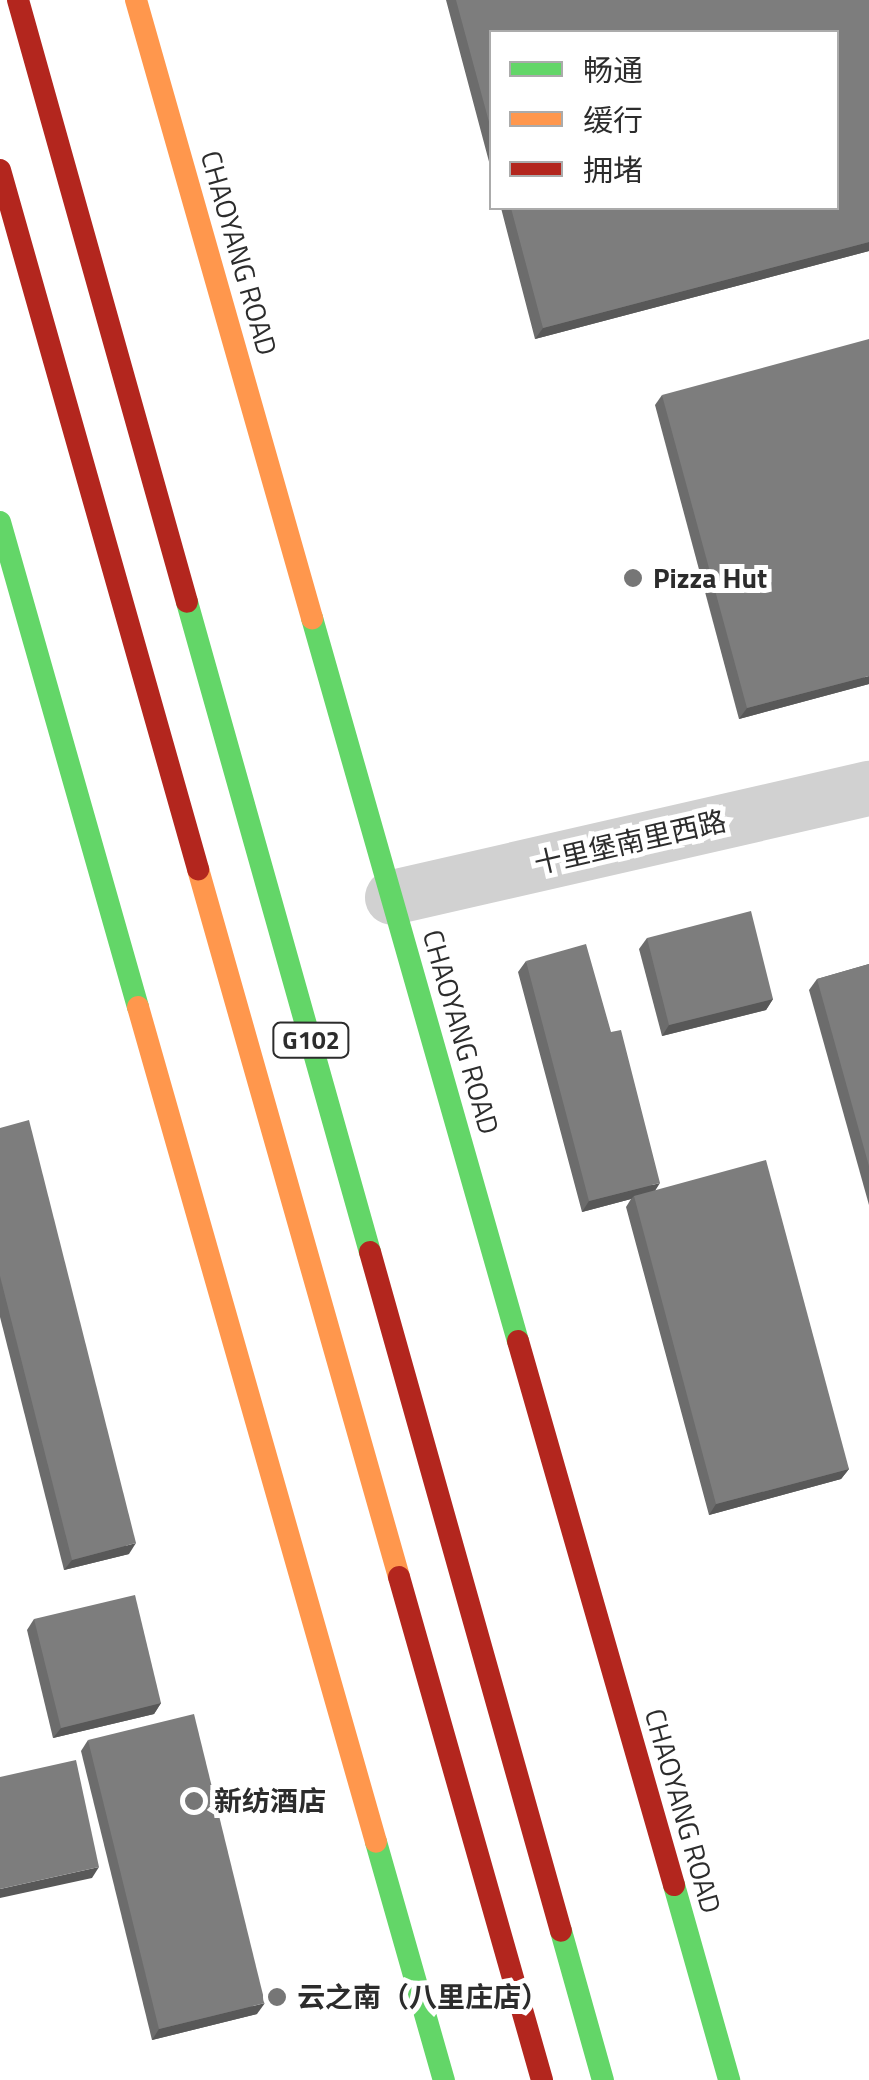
<!DOCTYPE html>
<html>
<head>
<meta charset="utf-8">
<style>
	body { margin:0 }
	#map { position:relative; width:869px; height:2080px; overflow:hidden; background:#fff; font-family:"Titillium Web","Noto Sans SC",sans-serif }
	div>[style] { position:absolute }
	[style*='--x'] { left:calc(var(--x)*1px); top:calc(var(--y)*1px); width:calc(var(--w)*1px); rotate:calc(var(--a)*1deg) }
	.street>* { height:55px; margin:-27.5px; padding:0 27.5px; transform-origin:27.5px; border-radius:27.5px; background:#d1d1d1 }
	.fast>* { height:22px; margin:-11px; padding:0 11px; transform-origin:11px; border-radius:11px; background:#63d668 }
	.slow>* { height:22px; margin:-11px; padding:0 11px; transform-origin:11px; border-radius:11px; background:#ff974d }
	.jam>* { height:22px; margin:-11px; padding:0 11px; transform-origin:11px; border-radius:11px; background:#b3261e }
	.wall>* { inset:0; background:#6c6c6c }
	.shaded-wall>* { inset:0; background:#585858 }
	.building>* { inset:0; background:#7d7d7d }
	.dots>* { width:28px; height:28px; translate:-50% -50%; box-sizing:border-box; border:5px solid #fff; border-radius:50% }
	span { translate:-50% -50%; white-space:nowrap; text-align:center; line-height:1.15; -webkit-text-stroke:10px #fff; paint-order:stroke }
	.shield-label span { padding:2px 8px; background:#fff; border:2px solid; border-radius:8px; -webkit-text-stroke-width:0 }
	.shield-label { font-size:25px; color:#2c2c2c; font-weight:700 }
	.street-label { font-size:28px; color:#2c2c2c }
	.poi-label { font-size:28px; color:#2c2c2c; font-weight:700 }
	.left { translate:0 -50%; text-align:left }
	.legend { position:absolute; left:489px; top:30px; width:350px; height:180px; box-sizing:border-box; background:#fff; border:2px solid #ababab; margin:0; padding:12px 18px; list-style:none; font-size:30px; color:#2c2c2c }
	.legend li { display:flex; align-items:center; gap:20px; height:50px }
	.legend b { width:50px; border:2px solid #ababab }
</style>
</head>
<body>
<div id="map">
	<div class="street">
		<div style="--x:392;--y:897;--w:489;--a:-12.9"></div>
	</div>
	<div class="fast">
		<div style="--x:0;--y:522;--w:504;--a:74.12"></div>
		<div style="--x:187;--y:602;--w:675;--a:74.28"></div>
		<div style="--x:312;--y:618;--w:752;--a:74.1"></div>
		<div style="--x:376;--y:1842;--w:248;--a:74.1"></div>
		<div style="--x:674;--y:1885;--w:203;--a:74.2"></div>
		<div style="--x:561;--y:1931;--w:155;--a:74.3"></div>
	</div>
	<div class="slow">
		<div style="--x:136;--y:0;--w:643;--a:74.1"></div>
		<div style="--x:198;--y:869;--w:736;--a:74.15"></div>
		<div style="--x:138;--y:1007;--w:868;--a:74.09"></div>
	</div>
	<div class="jam">
		<div style="--x:18;--y:0;--w:625;--a:74.32"></div>
		<div style="--x:0;--y:170;--w:727;--a:74.18"></div>
		<div style="--x:370;--y:1252;--w:705;--a:74.29"></div>
		<div style="--x:518;--y:1341;--w:566;--a:74"></div>
		<div style="--x:399;--y:1577;--w:523;--a:74.13"></div>
	</div>
	<div class="wall">
		<div style="clip-path:polygon(446px 0,869px 0,869px 251px,535px 339px,501px 208px,836px 208px,492px 32px,492px 173px)"></div>
		<div style="clip-path:polygon(662px 395px,869px 684px,739px 719px,655px 405px)"></div>
		<div style="clip-path:polygon(647px 938px,773px 999px,766px 1010px,662px 1036px,639px 949px)"></div>
		<div style="clip-path:polygon(526px 961px,655px 1190px,849px 1469px,841px 1479px,709px 1515px,626px 1207px,631px 1199px,582px 1212px,518px 972px)"></div>
		<div style="clip-path:polygon(869px 964px,869px 1205px,809px 990px,817px 979px)"></div>
		<div style="clip-path:polygon(0 1128px,129px 1554px,64px 1570px,0 1317px)"></div>
		<div style="clip-path:polygon(34px 1619px,161px 1703px,154px 1714px,53px 1738px,27px 1630px)"></div>
		<div style="clip-path:polygon(88px 1740px,257px 2014px,152px 2040px,81px 1751px)"></div>
	</div>
	<div class="shaded-wall">
		<div style="clip-path:polygon(869px 242px,869px 251px,535px 339px,543px 328px)"></div>
		<div style="clip-path:polygon(869px 676px,869px 684px,739px 719px,747px 708px)"></div>
		<div style="clip-path:polygon(773px 999px,766px 1010px,662px 1036px,669px 1025px)"></div>
		<div style="clip-path:polygon(660px 1183px,653px 1194px,634px 1196px,631px 1199px,582px 1212px,589px 1201px)"></div>
		<div style="clip-path:polygon(849px 1469px,841px 1479px,709px 1515px,716px 1504px)"></div>
		<div style="clip-path:polygon(136px 1543px,129px 1554px,64px 1570px,72px 1560px)"></div>
		<div style="clip-path:polygon(161px 1703px,154px 1714px,53px 1738px,61px 1728px)"></div>
		<div style="clip-path:polygon(99px 1867px,92px 1878px,0 1898px,0 1889px)"></div>
		<div style="clip-path:polygon(265px 2003px,257px 2014px,152px 2040px,159px 2029px)"></div>
	</div>
	<div class="building">
		<div style="clip-path:polygon(456px 0,869px 0,869px 242px,543px 328px,511px 208px,836px 208px,836px 32px,492px 32px,492px 133px)"></div>
		<div style="clip-path:polygon(869px 339px,869px 676px,747px 708px,662px 395px)"></div>
		<div style="clip-path:polygon(751px 911px,773px 999px,669px 1025px,647px 938px)"></div>
		<div style="clip-path:polygon(586px 944px,611px 1032px,621px 1030px,660px 1183px,589px 1201px,526px 961px)"></div>
		<div style="clip-path:polygon(869px 964px,869px 1166px,817px 979px)"></div>
		<div style="clip-path:polygon(29px 1120px,136px 1543px,72px 1560px,0 1276px,0 1128px)"></div>
		<div style="clip-path:polygon(766px 1160px,849px 1469px,716px 1504px,634px 1196px)"></div>
		<div style="clip-path:polygon(135px 1595px,161px 1703px,61px 1728px,34px 1619px)"></div>
		<div style="clip-path:polygon(194px 1714px,265px 2003px,159px 2029px,88px 1740px)"></div>
		<div style="clip-path:polygon(76px 1760px,99px 1867px,0 1889px,0 1777px)"></div>
	</div>
	<div class="dots">
		<div style="left:633px;top:578px;background:#767676"></div>
		<div style="left:194px;top:1801px;background:#767676"></div>
		<div style="left:277px;top:1997px;background:#767676"></div>
	</div>
	<div class="shield-label">
		<span style="left:311px;top:1040px">G102</span>
	</div>
	<div class="street-label">
		<span style="left:239px;top:253px;rotate:74deg">CHAOYANG ROAD</span>
		<span style="left:630px;top:842px;rotate:-13deg">十里堡南里西路</span>
		<span style="left:461px;top:1032px;rotate:74deg">CHAOYANG ROAD</span>
		<span style="left:683px;top:1811px;rotate:74deg">CHAOYANG ROAD</span>
	</div>
	<div class="poi-label">
		<span class="left" style="left:653px;top:578px">Pizza Hut</span>
		<span class="left" style="left:214px;top:1801px">新纺酒店</span>
		<span class="left" style="left:297px;top:1997px">云之南（八里庄店）</span>
	</div>
	<ul class="legend">
	<li><b style="height:12px;background:#63d668"></b>畅通</li>
	<li><b style="height:12px;background:#ff974d"></b>缓行</li>
	<li><b style="height:12px;background:#b3261e"></b>拥堵</li>
	</ul>
</div>
</body>
</html>
